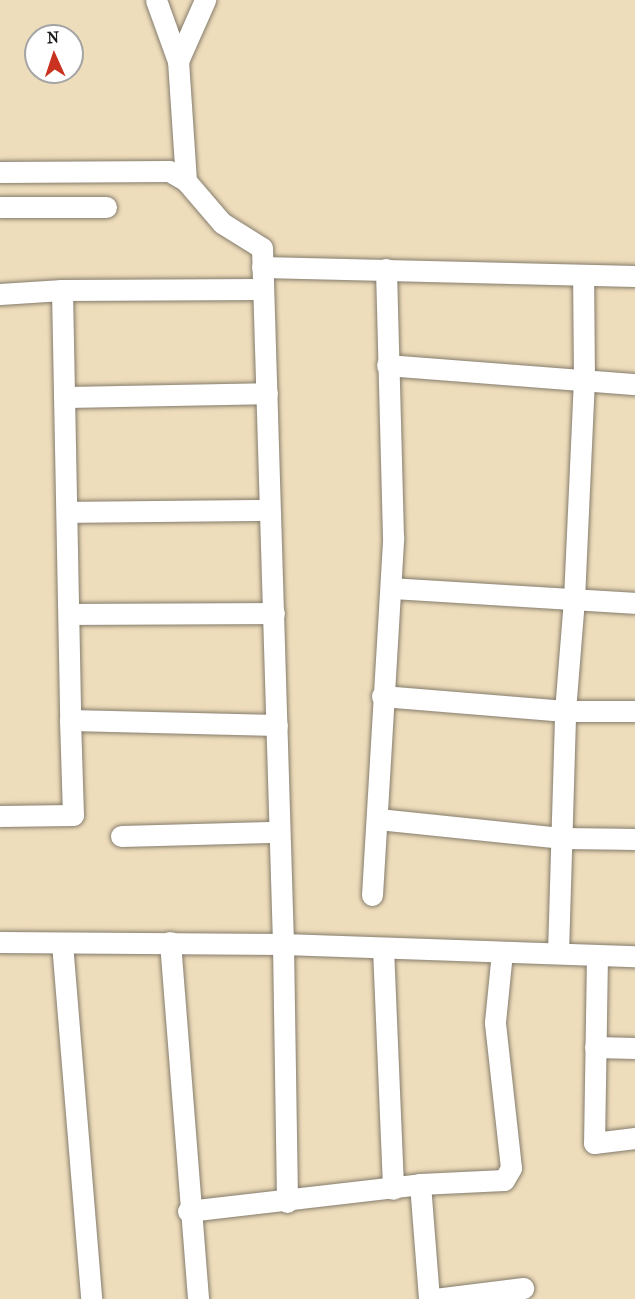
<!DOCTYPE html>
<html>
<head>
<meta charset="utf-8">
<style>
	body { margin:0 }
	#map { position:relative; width:635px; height:1299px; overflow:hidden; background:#edb; font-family:"IM FELL French Canon",serif }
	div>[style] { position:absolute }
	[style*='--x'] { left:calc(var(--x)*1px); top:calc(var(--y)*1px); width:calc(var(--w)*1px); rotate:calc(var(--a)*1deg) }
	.roads { filter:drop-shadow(0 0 2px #857c6c) drop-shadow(0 0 2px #857c6c) }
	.street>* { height:21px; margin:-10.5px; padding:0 10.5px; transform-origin:10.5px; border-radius:10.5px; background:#fff }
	span { translate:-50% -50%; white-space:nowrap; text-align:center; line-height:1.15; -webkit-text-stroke:5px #fff; paint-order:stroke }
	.north { position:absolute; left:24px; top:24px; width:60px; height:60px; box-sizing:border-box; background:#fff; border:2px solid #a4a4a4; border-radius:50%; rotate:357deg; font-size:16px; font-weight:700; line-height:24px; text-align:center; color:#1c1c1c }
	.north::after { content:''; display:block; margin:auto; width:21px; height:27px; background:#c8321e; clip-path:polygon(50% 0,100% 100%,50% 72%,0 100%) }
</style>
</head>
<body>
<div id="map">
	<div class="roads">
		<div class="street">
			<div style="--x:156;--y:0;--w:65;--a:70.2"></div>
			<div style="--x:0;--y:172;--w:169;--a:-0.3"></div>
			<div style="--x:169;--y:171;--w:20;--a:30"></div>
			<div style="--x:186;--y:181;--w:55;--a:49.4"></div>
			<div style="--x:222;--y:223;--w:47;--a:32"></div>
			<div style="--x:262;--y:248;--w:696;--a:88.27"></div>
			<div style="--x:283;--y:944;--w:258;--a:89.1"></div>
			<div style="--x:186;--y:181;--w:120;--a:-93.8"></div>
			<div style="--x:178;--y:61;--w:67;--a:-66.1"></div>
			<div style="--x:0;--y:207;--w:106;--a:0"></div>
			<div style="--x:262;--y:267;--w:373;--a:1.4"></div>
			<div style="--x:62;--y:290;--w:430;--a:88.9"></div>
			<div style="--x:70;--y:720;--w:207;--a:1.4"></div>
			<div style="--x:0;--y:294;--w:62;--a:-3.7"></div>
			<div style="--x:62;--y:290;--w:199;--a:-0.3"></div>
			<div style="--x:387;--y:365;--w:249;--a:4.4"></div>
			<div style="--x:64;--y:397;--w:203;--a:-1.1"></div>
			<div style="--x:67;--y:512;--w:202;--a:-0.6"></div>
			<div style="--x:391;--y:588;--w:244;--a:3.5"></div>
			<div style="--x:71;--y:614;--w:203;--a:-0.3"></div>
			<div style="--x:382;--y:696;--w:184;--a:4.7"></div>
			<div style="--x:565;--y:711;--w:70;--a:0"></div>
			<div style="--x:0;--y:816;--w:73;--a:-0.8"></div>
			<div style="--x:73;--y:815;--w:95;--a:-91.8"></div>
			<div style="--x:378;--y:819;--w:186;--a:5.9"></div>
			<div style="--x:563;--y:838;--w:72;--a:0.8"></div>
			<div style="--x:121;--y:836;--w:158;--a:-1.5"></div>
			<div style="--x:372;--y:895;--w:359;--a:-86.6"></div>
			<div style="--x:393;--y:537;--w:268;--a:-91.5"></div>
			<div style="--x:0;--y:942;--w:283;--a:0.4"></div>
			<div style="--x:283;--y:944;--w:352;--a:2"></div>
			<div style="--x:170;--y:942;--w:358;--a:85.5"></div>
			<div style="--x:62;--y:943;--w:357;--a:85.3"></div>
			<div style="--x:383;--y:948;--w:241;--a:87.6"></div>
			<div style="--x:558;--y:953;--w:242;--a:-88.3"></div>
			<div style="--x:565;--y:711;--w:112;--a:-85.4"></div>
			<div style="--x:574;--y:599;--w:219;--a:-87.4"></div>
			<div style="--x:584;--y:380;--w:105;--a:-90.5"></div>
			<div style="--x:597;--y:955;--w:188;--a:90.9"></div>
			<div style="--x:594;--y:1143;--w:41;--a:-7"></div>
			<div style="--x:595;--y:1047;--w:40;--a:1.4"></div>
			<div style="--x:420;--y:1184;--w:115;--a:85.5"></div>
			<div style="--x:188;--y:1211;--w:234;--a:-6.6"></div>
			<div style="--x:420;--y:1184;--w:84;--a:-2.7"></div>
			<div style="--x:504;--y:1180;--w:14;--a:-60"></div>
			<div style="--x:511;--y:1168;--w:147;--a:-96.3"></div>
			<div style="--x:495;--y:1022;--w:70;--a:-84.3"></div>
			<div style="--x:435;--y:1299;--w:89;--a:-7.1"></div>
		</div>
	</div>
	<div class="north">N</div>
</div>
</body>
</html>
